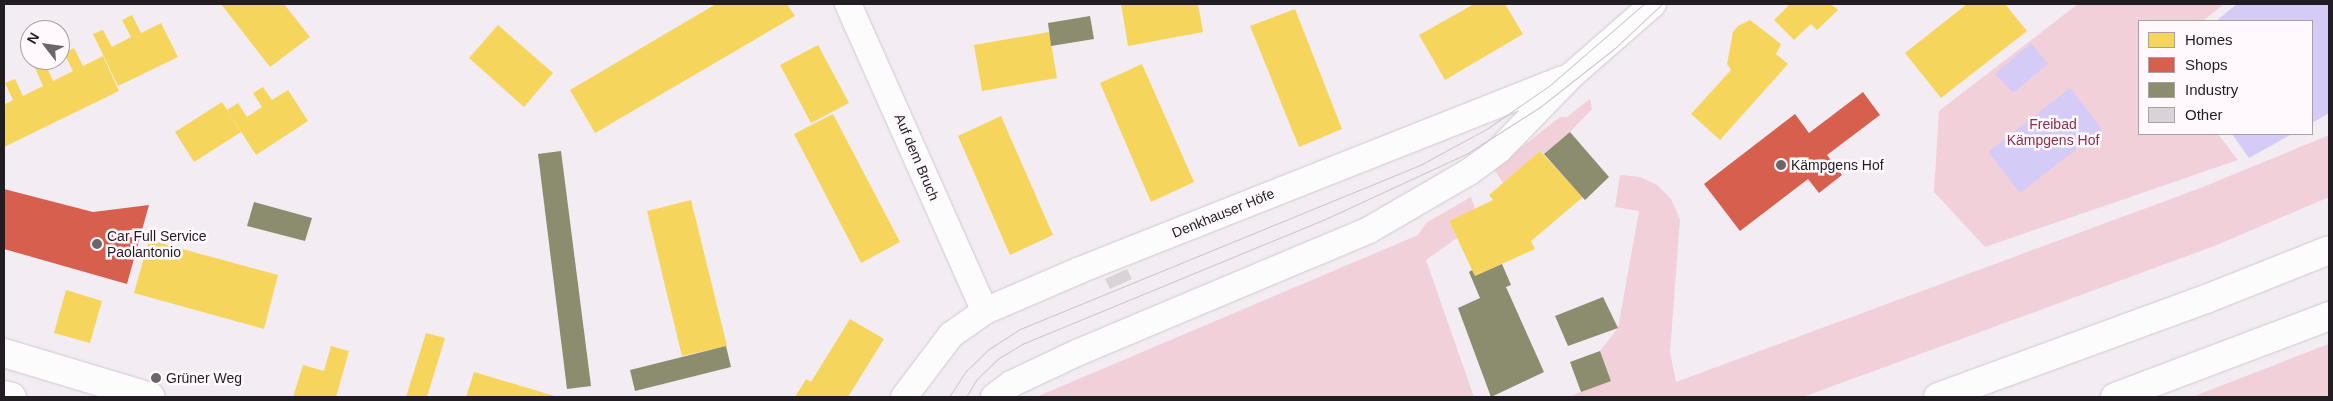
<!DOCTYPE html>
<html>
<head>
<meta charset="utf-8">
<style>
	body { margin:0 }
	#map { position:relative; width:2333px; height:401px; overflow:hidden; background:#f4ecf3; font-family:Helvetica,sans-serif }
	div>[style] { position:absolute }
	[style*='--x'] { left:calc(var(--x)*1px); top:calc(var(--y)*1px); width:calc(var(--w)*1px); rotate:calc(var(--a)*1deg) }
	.green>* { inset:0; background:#f1d0da }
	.water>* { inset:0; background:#d4ccf6 }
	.homes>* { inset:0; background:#f6d55c }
	.shops>* { inset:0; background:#d6604d }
	.industry>* { inset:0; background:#8c8c6e }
	.building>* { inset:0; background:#d9d3d8 }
	.roads { filter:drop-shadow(0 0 1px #cfc8ce) drop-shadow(0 0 1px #cfc8ce) }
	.minor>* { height:26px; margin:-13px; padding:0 13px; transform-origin:13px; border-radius:13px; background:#fdfcfd }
	.major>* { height:28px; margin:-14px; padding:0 14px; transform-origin:14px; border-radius:14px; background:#fdfcfd }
	.highway>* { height:28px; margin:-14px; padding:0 14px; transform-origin:14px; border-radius:14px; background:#fdfcfd }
	.tram>* { height:1px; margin:-0.5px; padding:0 0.5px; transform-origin:0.5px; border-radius:0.5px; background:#cbc8ca }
	.dots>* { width:14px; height:14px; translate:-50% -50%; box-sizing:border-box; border:2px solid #fff9fe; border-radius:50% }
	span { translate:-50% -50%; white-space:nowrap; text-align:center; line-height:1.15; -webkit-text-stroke:5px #fff9fe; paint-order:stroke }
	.park-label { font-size:14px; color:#8c2e4c }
	.street-label { font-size:14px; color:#221d22 }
	.poi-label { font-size:14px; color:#221d22 }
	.left { translate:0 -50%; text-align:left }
	.frame { position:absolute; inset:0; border:5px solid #221d22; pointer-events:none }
	.legend { position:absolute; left:2138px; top:20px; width:175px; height:115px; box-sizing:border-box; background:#fff9fe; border:1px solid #a7a1a6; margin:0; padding:6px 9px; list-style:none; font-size:15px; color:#221d22 }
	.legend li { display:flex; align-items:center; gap:10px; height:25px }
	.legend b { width:25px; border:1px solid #a7a1a6 }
	.north { position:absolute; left:20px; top:20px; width:50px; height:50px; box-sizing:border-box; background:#fff9fe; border:1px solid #a7a1a6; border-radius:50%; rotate:300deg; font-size:14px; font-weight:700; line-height:20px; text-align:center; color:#221d22 }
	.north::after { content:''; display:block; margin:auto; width:18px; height:22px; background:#6c656b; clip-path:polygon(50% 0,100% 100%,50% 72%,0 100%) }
</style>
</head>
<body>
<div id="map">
	<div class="green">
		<div style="clip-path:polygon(2078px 4px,2224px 4px,2203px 21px,2139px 21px,2139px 134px,2218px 134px,2238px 160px,1985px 247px,1934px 192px,1939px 111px)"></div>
		<div style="clip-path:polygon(1590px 99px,1592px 109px,1570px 132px,1544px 154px,1540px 151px,1503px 183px,1494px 169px,1560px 117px,1567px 117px)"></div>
		<div style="clip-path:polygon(2329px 135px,2329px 197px,2217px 245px,1803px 397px,1568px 397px,1611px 380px,1600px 351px,1618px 328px,1639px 211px,1615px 207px,1620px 175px,1640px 177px,1657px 185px,1671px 199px,1680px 219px,1670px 352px,1676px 382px,2203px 187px)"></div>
		<div style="clip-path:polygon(1471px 197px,1475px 209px,1449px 221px,1457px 238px,1426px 260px,1474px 397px,1036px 397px,1418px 235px,1426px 223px)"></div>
		<div style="clip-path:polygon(2329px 344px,2329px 397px,2192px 397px,2323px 346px)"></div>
	</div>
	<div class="water">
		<div style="clip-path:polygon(2237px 4px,2329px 4px,2329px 113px,2312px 123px,2312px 21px,2216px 21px)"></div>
		<div style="clip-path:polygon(2031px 43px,2048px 64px,2013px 93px,1995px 74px)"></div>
		<div style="clip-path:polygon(2070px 88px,2102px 129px,2020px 193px,1988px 152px)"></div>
		<div style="clip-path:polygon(2232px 134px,2292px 134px,2249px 158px)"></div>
	</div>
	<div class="homes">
		<div style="clip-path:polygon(221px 4px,284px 4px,310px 37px,270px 67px)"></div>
		<div style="clip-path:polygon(716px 4px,787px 4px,795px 16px,595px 133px,570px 90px)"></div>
		<div style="clip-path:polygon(1121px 4px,1198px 4px,1203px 32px,1128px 46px)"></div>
		<div style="clip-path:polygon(1474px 4px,1505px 4px,1523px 34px,1445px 80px,1419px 35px)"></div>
		<div style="clip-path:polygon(1790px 4px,1831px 4px,1838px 10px,1817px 30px,1811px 24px,1794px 40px,1774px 20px)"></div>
		<div style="clip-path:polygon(1967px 4px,2005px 4px,2027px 31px,1941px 98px,1905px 53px)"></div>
		<div style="clip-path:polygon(1295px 9px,1342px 129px,1299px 147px,1250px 26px)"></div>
		<div style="clip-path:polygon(132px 15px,141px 33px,161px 23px,178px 57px,118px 86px,93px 34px,103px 30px,112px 47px,131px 37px,122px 20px)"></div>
		<div style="clip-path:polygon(1750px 20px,1781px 44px,1776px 54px,1788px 64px,1720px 140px,1691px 114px,1731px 70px,1727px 64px,1733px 32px,1738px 26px)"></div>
		<div style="clip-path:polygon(498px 25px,553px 73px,524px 107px,469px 58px)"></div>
		<div style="clip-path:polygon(1049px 32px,1057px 78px,982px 91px,974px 45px)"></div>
		<div style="clip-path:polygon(818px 45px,849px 103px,811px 123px,780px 65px)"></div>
		<div style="clip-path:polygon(74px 48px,83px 66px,103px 56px,119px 91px,4px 147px,4px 105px,13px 100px,5px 83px,15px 79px,23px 96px,43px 86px,35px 68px,45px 63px,53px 81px,73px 71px,64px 53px)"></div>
		<div style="clip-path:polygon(1142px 64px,1194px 182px,1151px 202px,1100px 83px)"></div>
		<div style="clip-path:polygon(263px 87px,272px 100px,288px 90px,308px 121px,256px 155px,227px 110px,238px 103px,247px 117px,262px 107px,253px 93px)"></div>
		<div style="clip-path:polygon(222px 102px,241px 132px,194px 162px,175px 132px)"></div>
		<div style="clip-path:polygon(833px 114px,900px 242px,861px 263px,794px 134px)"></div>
		<div style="clip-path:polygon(1001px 116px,1053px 235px,1010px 255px,958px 136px)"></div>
		<div style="clip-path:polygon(1540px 151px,1583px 197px,1531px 241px,1535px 249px,1475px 276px,1449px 221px,1493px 200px,1489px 195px)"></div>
		<div style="clip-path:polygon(691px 200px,727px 346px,682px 356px,647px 211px)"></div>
		<div style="clip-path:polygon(149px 240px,278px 275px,264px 329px,134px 293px)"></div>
		<div style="clip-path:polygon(66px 290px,102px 301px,90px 343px,54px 333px)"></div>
		<div style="clip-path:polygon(850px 319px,884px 339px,848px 397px,795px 397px,806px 379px,811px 382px)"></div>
		<div style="clip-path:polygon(426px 333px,445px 338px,427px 397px,406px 397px)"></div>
		<div style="clip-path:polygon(331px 346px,349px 351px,336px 397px,293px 397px,303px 365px,324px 371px)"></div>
		<div style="clip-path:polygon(474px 372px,558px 397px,466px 397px)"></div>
	</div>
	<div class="shops">
		<div style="clip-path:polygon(1863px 92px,1880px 115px,1827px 155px,1842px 175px,1819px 193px,1808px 179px,1740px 231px,1704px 184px,1795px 114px,1809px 133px)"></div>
		<div style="clip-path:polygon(4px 189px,93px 212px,149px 205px,127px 284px,4px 249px)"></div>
	</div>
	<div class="industry">
		<div style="clip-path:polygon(1090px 16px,1094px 39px,1051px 46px,1048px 23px)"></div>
		<div style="clip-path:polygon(1570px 132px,1609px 177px,1585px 200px,1544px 154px)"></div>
		<div style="clip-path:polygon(561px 151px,591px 386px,567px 389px,538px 154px)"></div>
		<div style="clip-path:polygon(254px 202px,312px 218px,305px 241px,247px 226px)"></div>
		<div style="clip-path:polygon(1502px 264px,1511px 285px,1506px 287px,1544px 372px,1491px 397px,1458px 308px,1480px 298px,1469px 272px,1472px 270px,1475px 276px)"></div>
		<div style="clip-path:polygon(1603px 297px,1618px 328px,1568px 346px,1555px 316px)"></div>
		<div style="clip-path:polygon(726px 346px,731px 367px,635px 391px,630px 370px)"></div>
		<div style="clip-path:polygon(1600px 351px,1611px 381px,1581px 392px,1570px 362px)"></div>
	</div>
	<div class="building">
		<div style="clip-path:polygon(1127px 269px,1132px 279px,1110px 289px,1105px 279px)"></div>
	</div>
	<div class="roads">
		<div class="minor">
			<div style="--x:848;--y:4;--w:336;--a:66"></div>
			<div style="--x:904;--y:397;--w:78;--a:-52.8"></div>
			<div style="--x:951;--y:335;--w:42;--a:-35.2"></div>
			<div style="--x:985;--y:311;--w:103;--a:-23.3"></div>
			<div style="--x:1080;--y:270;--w:519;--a:-21.58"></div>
			<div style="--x:994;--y:397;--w:21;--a:-37"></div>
			<div style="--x:1011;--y:384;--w:75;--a:-25.2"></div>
			<div style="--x:1079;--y:352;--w:315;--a:-22.8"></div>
			<div style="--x:1369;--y:230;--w:116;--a:-30.1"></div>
			<div style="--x:1469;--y:172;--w:37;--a:-36"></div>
			<div style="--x:1499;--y:150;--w:106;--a:-45.8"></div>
			<div style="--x:1573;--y:74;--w:106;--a:-41.2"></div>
		</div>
		<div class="major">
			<div style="--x:4;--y:353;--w:153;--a:16.7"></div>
			<div style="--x:4;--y:395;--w:8;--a:14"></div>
		</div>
		<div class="highway">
			<div style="--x:1938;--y:397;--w:285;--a:-20.1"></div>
			<div style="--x:2206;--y:299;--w:132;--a:-21.7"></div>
			<div style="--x:2115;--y:397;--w:229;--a:-20.7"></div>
		</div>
	</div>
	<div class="tram">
		<div style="--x:949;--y:397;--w:30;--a:-57"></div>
		<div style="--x:965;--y:372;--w:33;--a:-44"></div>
		<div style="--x:989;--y:349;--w:37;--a:-33"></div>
		<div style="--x:1020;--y:329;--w:435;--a:-22.3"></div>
		<div style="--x:1422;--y:164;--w:75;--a:-28.6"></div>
		<div style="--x:1488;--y:128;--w:75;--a:-34.7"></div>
		<div style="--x:1550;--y:85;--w:124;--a:-40.8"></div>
		<div style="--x:966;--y:397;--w:21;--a:-59"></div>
		<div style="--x:977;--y:379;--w:30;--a:-44"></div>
		<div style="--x:999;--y:358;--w:27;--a:-31"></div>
		<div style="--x:1022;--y:344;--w:326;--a:-22.4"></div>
		<div style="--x:1323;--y:220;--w:160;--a:-24.8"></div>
		<div style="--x:1468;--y:153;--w:85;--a:-32.6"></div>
		<div style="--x:1540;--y:107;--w:95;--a:-38.2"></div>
		<div style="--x:1615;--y:48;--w:64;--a:-43.1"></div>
	</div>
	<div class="dots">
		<div style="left:1781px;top:165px;background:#6c656b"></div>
		<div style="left:97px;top:244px;background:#6c656b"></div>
		<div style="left:156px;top:378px;background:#6c656b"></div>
	</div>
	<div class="park-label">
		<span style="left:2053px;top:132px">Freibad<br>Kämpgens Hof</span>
	</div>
	<div class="street-label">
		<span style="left:917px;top:157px;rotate:67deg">Auf dem Bruch</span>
		<span style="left:1223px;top:213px;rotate:-22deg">Denkhauser Höfe</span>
	</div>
	<div class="poi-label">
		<span class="left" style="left:1791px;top:165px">Kämpgens Hof</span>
		<span class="left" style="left:107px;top:244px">Car Full Service<br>Paolantonio</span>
		<span class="left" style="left:166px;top:378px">Grüner Weg</span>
	</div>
	<div class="frame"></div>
	<ul class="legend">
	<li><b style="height:14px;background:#f6d55c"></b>Homes</li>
	<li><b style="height:14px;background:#d6604d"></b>Shops</li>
	<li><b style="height:14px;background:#8c8c6e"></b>Industry</li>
	<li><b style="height:14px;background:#d9d3d8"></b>Other</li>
	</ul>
	<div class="north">N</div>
</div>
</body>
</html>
